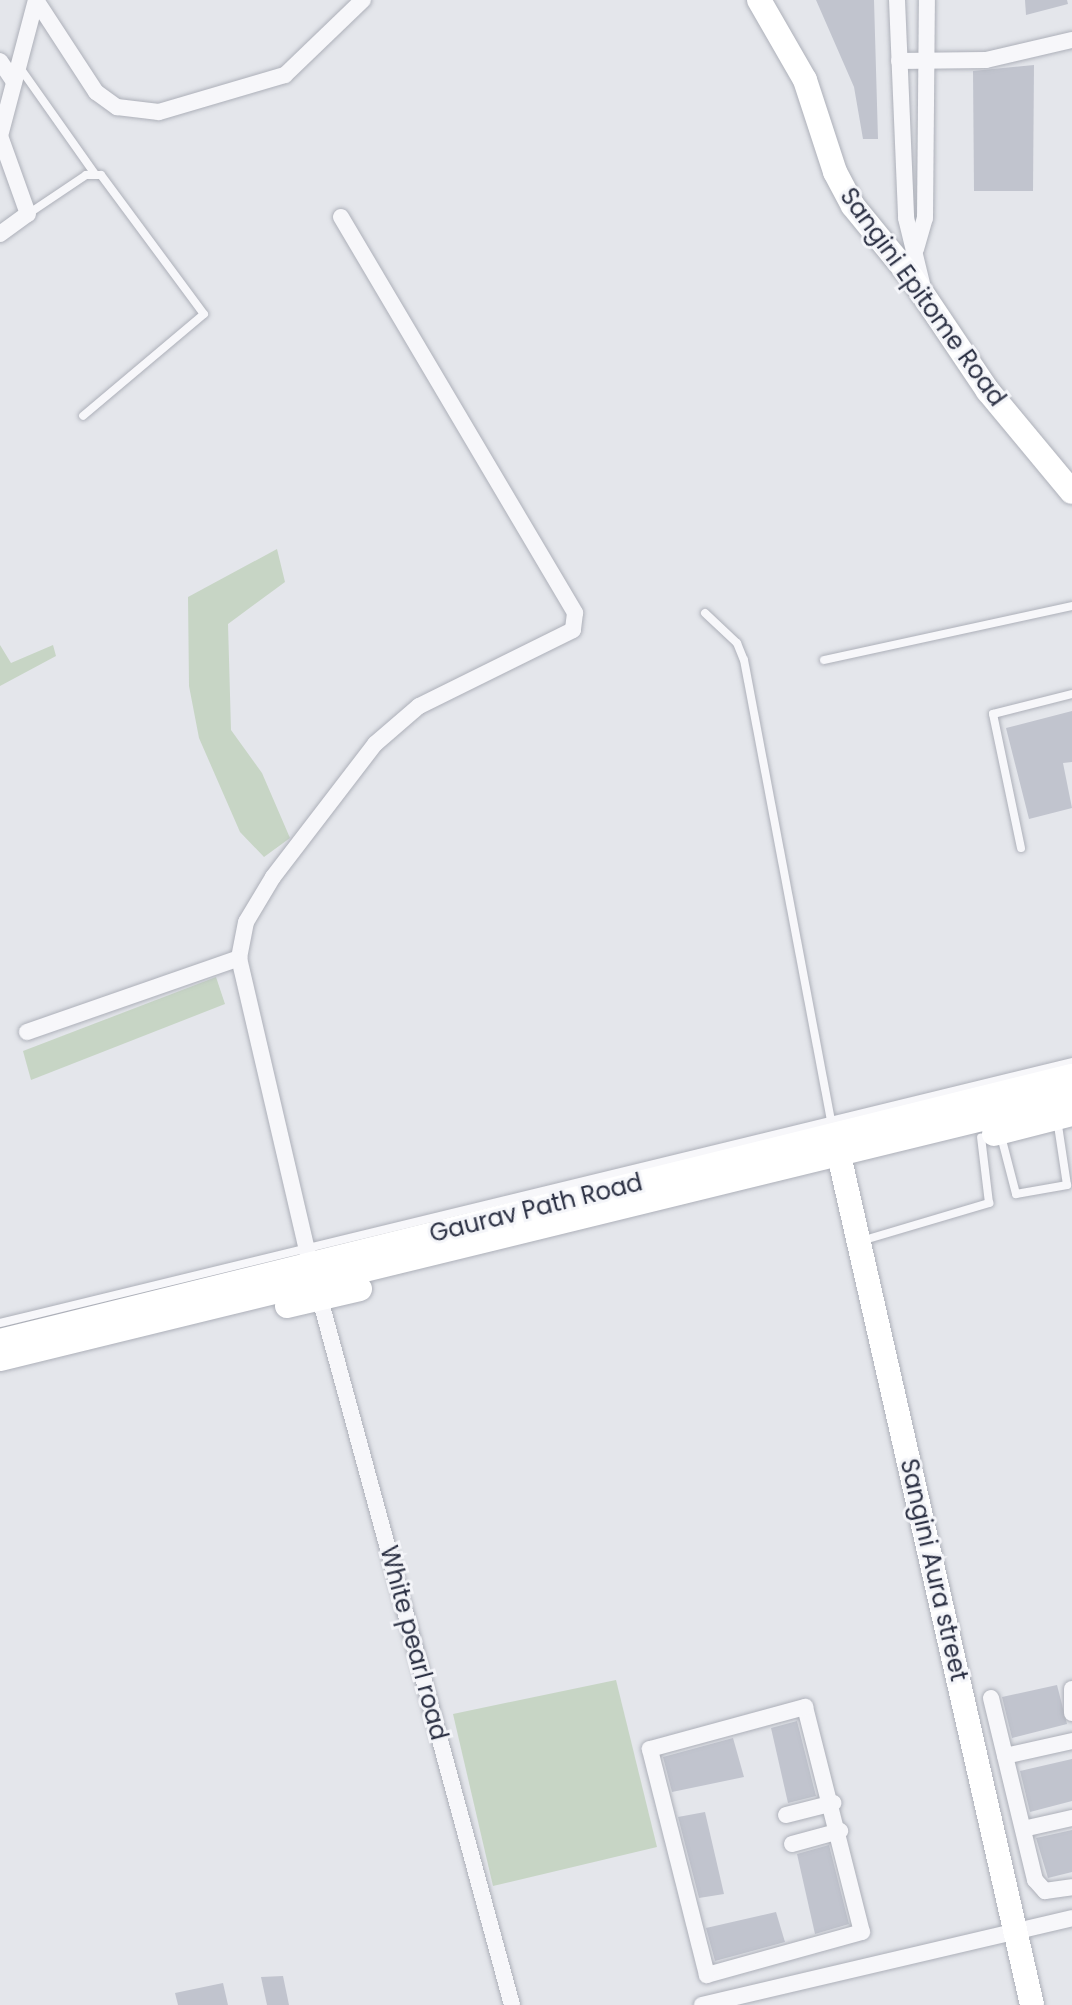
<!DOCTYPE html>
<html>
<head>
<meta charset="utf-8">
<style>
	body { margin:0 }
	#map { position:relative; width:1072px; height:2005px; overflow:hidden; background:#e4e6eb; font-family:Poppins,sans-serif }
	div>[style] { position:absolute }
	[style*='--x'] { left:calc(var(--x)*1px); top:calc(var(--y)*1px); width:calc(var(--w)*1px); rotate:calc(var(--a)*1deg) }
	.green>* { inset:0; background:#c7d5c5 }
	.building>* { inset:0; background:#c1c4ce }
	.roads { filter:drop-shadow(0 0 2px #adb0b9) drop-shadow(0 0 2px #adb0b9) }
	.lane>* { height:8px; margin:-4px; padding:0 4px; transform-origin:4px; border-radius:4px; background:#f7f7fa }
	.street>* { height:16px; margin:-8px; padding:0 8px; transform-origin:8px; border-radius:8px; background:#f7f7fa }
	.secondary>* { height:24px; margin:-12px; padding:0 12px; transform-origin:12px; border-radius:12px; background:#fff }
	span { translate:-50% -50%; white-space:nowrap; text-align:center; line-height:1.15; -webkit-text-stroke:6px #f4f5f9; paint-order:stroke }
	.street-label { font-size:24px; color:#2c3144 }
</style>
</head>
<body>
<div id="map">
	<div class="green">
		<div style="clip-path:polygon(277px 549px,285px 582px,228px 624px,231px 730px,262px 773px,290px 838px,264px 857px,240px 832px,199px 738px,189px 686px,188px 597px)"></div>
		<div style="clip-path:polygon(0 645px,11px 663px,53px 645px,56px 656px,0 686px)"></div>
		<div style="clip-path:polygon(216px 977px,225px 1004px,31px 1080px,23px 1051px)"></div>
		<div style="clip-path:polygon(616px 1680px,657px 1847px,493px 1886px,453px 1714px)"></div>
	</div>
	<div class="building">
		<div style="clip-path:polygon(816px 0,874px 0,878px 139px,863px 139px,854px 87px)"></div>
		<div style="clip-path:polygon(1025px 0,1067px 0,1068px 4px,1026px 15px)"></div>
		<div style="clip-path:polygon(1034px 65px,1033px 191px,974px 191px,973px 71px)"></div>
		<div style="clip-path:polygon(1072px 711px,1072px 762px,1063px 763px,1072px 808px,1029px 819px,1006px 728px)"></div>
		<div style="clip-path:polygon(1057px 1685px,1067px 1724px,1012px 1738px,1002px 1697px)"></div>
		<div style="clip-path:polygon(797px 1721px,816px 1796px,788px 1803px,771px 1728px)"></div>
		<div style="clip-path:polygon(733px 1738px,744px 1777px,672px 1792px,663px 1757px)"></div>
		<div style="clip-path:polygon(1072px 1759px,1072px 1801px,1030px 1812px,1020px 1771px)"></div>
		<div style="clip-path:polygon(705px 1812px,724px 1894px,699px 1898px,678px 1817px)"></div>
		<div style="clip-path:polygon(1072px 1830px,1072px 1872px,1048px 1878px,1036px 1838px)"></div>
		<div style="clip-path:polygon(829px 1845px,849px 1924px,815px 1934px,797px 1854px)"></div>
		<div style="clip-path:polygon(776px 1912px,785px 1942px,715px 1961px,706px 1928px)"></div>
		<div style="clip-path:polygon(283px 1976px,289px 2005px,267px 2005px,261px 1977px)"></div>
		<div style="clip-path:polygon(223px 1983px,228px 2005px,178px 2005px,175px 1993px)"></div>
	</div>
	<div class="roads">
		<div class="lane">
			<div style="--x:18;--y:65;--w:133;--a:54.8"></div>
			<div style="--x:28;--y:214;--w:70;--a:-33.9"></div>
			<div style="--x:86;--y:175;--w:15;--a:0"></div>
			<div style="--x:101;--y:175;--w:173;--a:53.5"></div>
			<div style="--x:204;--y:314;--w:158;--a:139.9"></div>
			<div style="--x:705;--y:613;--w:44;--a:43.2"></div>
			<div style="--x:737;--y:643;--w:18;--a:68"></div>
			<div style="--x:744;--y:660;--w:473;--a:79.3"></div>
			<div style="--x:824;--y:660;--w:254;--a:-12.3"></div>
			<div style="--x:1021;--y:848;--w:137;--a:-101.8"></div>
			<div style="--x:993;--y:714;--w:81;--a:-14.2"></div>
			<div style="--x:1001;--y:1136;--w:60;--a:75.5"></div>
			<div style="--x:1016;--y:1194;--w:52;--a:-10"></div>
			<div style="--x:1067;--y:1185;--w:67;--a:-98.6"></div>
			<div style="--x:861;--y:1241;--w:134;--a:-16.5"></div>
			<div style="--x:989;--y:1203;--w:66;--a:-96.9"></div>
			<div style="--x:0;--y:1323;--w:1103;--a:-13.68"></div>
		</div>
		<div class="street">
			<div style="--x:36;--y:0;--w:110;--a:56.9"></div>
			<div style="--x:96;--y:92;--w:26;--a:36"></div>
			<div style="--x:117;--y:107;--w:42;--a:6.8"></div>
			<div style="--x:159;--y:112;--w:131;--a:-16.4"></div>
			<div style="--x:285;--y:75;--w:108;--a:-43.9"></div>
			<div style="--x:897;--y:0;--w:218;--a:87.6"></div>
			<div style="--x:906;--y:218;--w:72;--a:76.3"></div>
			<div style="--x:0;--y:61;--w:25;--a:56"></div>
			<div style="--x:899;--y:61;--w:87;--a:-0.7"></div>
			<div style="--x:986;--y:60;--w:88;--a:-13.1"></div>
			<div style="--x:341;--y:217;--w:460;--a:59.4"></div>
			<div style="--x:575;--y:613;--w:17;--a:97"></div>
			<div style="--x:573;--y:630;--w:172;--a:153.7"></div>
			<div style="--x:419;--y:706;--w:58;--a:139.2"></div>
			<div style="--x:375;--y:744;--w:168;--a:127.5"></div>
			<div style="--x:273;--y:877;--w:52;--a:121"></div>
			<div style="--x:246;--y:922;--w:37;--a:101"></div>
			<div style="--x:239;--y:958;--w:312;--a:76.9"></div>
			<div style="--x:310;--y:1262;--w:770;--a:74.79"></div>
			<div style="--x:0;--y:234;--w:34;--a:-36"></div>
			<div style="--x:28;--y:214;--w:83;--a:-109.7"></div>
			<div style="--x:0;--y:136;--w:141;--a:-75.2"></div>
			<div style="--x:916;--y:249;--w:32;--a:-74"></div>
			<div style="--x:925;--y:218;--w:218;--a:-89.5"></div>
			<div style="--x:27;--y:1032;--w:225;--a:-19.2"></div>
			<div style="--x:1072;--y:1689;--w:24;--a:90"></div>
			<div style="--x:991;--y:1698;--w:187;--a:76.4"></div>
			<div style="--x:1035;--y:1880;--w:15;--a:48"></div>
			<div style="--x:1045;--y:1891;--w:27;--a:-8"></div>
			<div style="--x:805;--y:1707;--w:232;--a:75.8"></div>
			<div style="--x:862;--y:1932;--w:161;--a:164.5"></div>
			<div style="--x:707;--y:1975;--w:233;--a:-104.2"></div>
			<div style="--x:650;--y:1749;--w:161;--a:-15.2"></div>
			<div style="--x:1005;--y:1756;--w:69;--a:-12.6"></div>
			<div style="--x:786;--y:1815;--w:49;--a:-14.3"></div>
			<div style="--x:1023;--y:1829;--w:50;--a:-12.7"></div>
			<div style="--x:792;--y:1844;--w:50;--a:-15.2"></div>
			<div style="--x:702;--y:2005;--w:380;--a:-13.2"></div>
		</div>
		<div class="secondary">
			<div style="--x:759;--y:0;--w:92;--a:60.1"></div>
			<div style="--x:805;--y:80;--w:97;--a:71.9"></div>
			<div style="--x:835;--y:172;--w:38;--a:62"></div>
			<div style="--x:853;--y:206;--w:93;--a:50.7"></div>
			<div style="--x:912;--y:278;--w:136;--a:56.1"></div>
			<div style="--x:988;--y:391;--w:131;--a:50.3"></div>
			<div style="--x:994;--y:1134;--w:81;--a:-14.4"></div>
			<div style="--x:836;--y:1142;--w:885;--a:77.2"></div>
			<div style="--x:287;--y:1306;--w:75;--a:-13.1"></div>
			<div style="--x:0;--y:1341;--w:1104;--a:-13.89"></div>
			<div style="--x:0;--y:1359;--w:1104;--a:-13.73"></div>
		</div>
	</div>
	<div class="street-label">
		<span style="left:923px;top:297px;rotate:54deg">Sangini Epitome Road</span>
		<span style="left:536px;top:1208px;rotate:-14deg">Gaurav Path Road</span>
		<span style="left:934px;top:1570px;rotate:77deg">Sangini Aura street</span>
		<span style="left:414px;top:1643px;rotate:75deg">White pearl road</span>
	</div>
</div>
</body>
</html>
